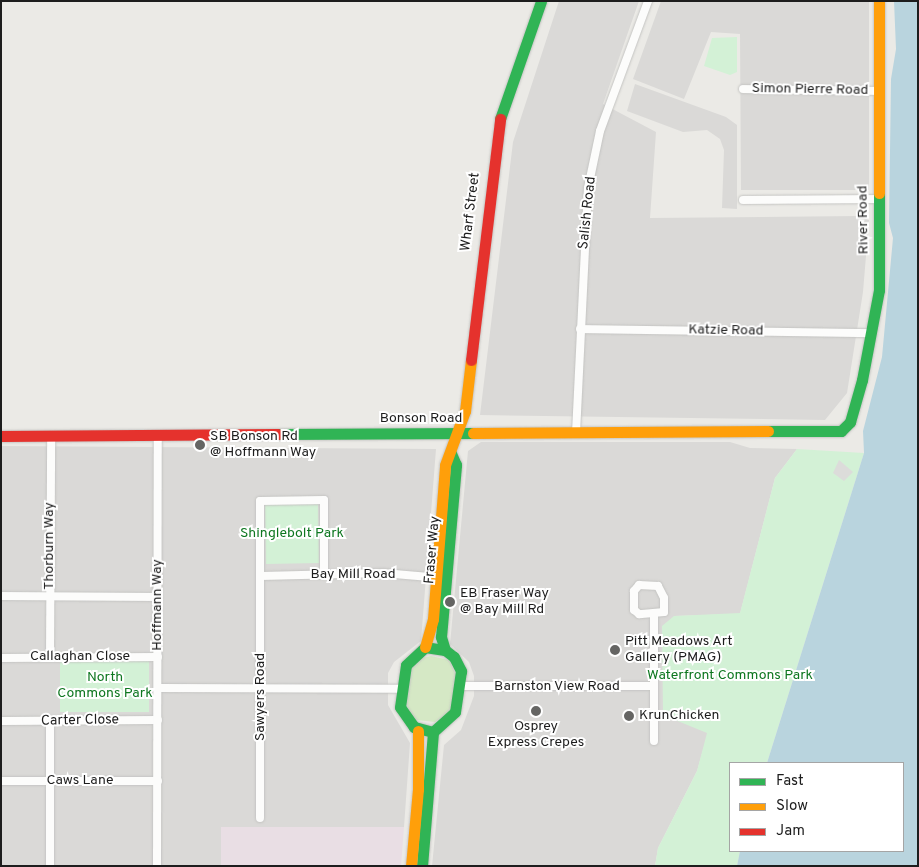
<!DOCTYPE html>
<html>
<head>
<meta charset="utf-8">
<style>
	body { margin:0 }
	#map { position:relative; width:919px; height:867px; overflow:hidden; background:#ebeae6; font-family:Overpass,sans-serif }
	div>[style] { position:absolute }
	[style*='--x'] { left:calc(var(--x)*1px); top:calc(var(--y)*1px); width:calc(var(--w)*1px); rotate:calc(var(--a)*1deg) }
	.residential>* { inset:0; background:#dad9d7 }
	.industrial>* { inset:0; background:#e9dee4 }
	.grass>* { inset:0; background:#d5e8c5 }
	.park>* { inset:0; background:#d3f1d6 }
	.water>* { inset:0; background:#b9d4de }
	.pier>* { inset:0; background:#dcdcda }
	.roads { filter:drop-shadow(0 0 1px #c4c4c2) drop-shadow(0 0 1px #c4c4c2) }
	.street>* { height:8px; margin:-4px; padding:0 4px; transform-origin:4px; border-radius:4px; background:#fcfcfb }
	.fast>* { height:11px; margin:-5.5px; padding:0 5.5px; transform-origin:5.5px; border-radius:5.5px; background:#30b455 }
	.slow>* { height:11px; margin:-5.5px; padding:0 5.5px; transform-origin:5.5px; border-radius:5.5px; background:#ff9f0a }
	.jam>* { height:11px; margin:-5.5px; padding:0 5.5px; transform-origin:5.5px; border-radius:5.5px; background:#e5322d }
	.dots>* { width:14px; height:14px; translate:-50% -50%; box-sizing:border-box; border:2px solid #fff; border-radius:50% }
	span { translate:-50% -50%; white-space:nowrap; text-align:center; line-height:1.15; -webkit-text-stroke:4px #fff; paint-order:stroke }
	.street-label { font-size:14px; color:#1d1d1d }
	.poi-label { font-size:14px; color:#1d1d1d }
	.left { translate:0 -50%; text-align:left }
	.park-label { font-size:14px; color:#0e7720 }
	.frame { position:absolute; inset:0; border:2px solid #1d1d1d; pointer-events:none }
	.legend { position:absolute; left:729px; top:762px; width:175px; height:90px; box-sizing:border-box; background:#fff; border:1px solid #a5a5a5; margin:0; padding:6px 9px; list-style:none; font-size:15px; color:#1d1d1d }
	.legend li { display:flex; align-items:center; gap:10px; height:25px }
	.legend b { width:25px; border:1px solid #a5a5a5 }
</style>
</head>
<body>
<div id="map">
	<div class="residential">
		<div style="clip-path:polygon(559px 1px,639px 1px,603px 104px,656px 132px,650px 218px,858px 216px,869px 220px,863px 292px,847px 393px,825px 420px,480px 415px,513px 142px)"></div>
		<div style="clip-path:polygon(661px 1px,869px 1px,869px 190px,741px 190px,740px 34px,711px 32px,684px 99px,633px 79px)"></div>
		<div style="clip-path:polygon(635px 84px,726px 117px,737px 125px,737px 209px,722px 208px,724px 150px,720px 139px,707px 130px,683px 132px,627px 111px)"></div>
		<div style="clip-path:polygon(481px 442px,730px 442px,750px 448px,797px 449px,775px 478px,740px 614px,674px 616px,708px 733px,697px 771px,658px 848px,655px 866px,432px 866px,444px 745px,461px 730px,474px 696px,474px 676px,469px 662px,450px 644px,468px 451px)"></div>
		<div style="clip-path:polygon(1px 446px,436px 449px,421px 641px,394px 662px,388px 673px,388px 705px,410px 743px,404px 827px,221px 827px,221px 866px,1px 866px)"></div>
	</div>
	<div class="industrial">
		<div style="clip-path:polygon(221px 827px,404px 827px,401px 866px,221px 866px)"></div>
	</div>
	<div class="grass">
		<div style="clip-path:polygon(431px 656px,449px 660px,456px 675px,453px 704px,448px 713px,435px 722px,417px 720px,410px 715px,406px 701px,409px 671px,417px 659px)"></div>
	</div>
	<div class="park">
		<div style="clip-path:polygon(737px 37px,737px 72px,730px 75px,704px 66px,712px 38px)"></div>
		<div style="clip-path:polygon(797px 449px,864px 453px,767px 763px,730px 763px,730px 851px,740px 851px,737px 866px,655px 866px,658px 848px,697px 771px,707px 733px,663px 715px,662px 626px,674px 616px,740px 613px,775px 478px)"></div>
		<div style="clip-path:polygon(318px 504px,319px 563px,266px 564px,265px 505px)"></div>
		<div style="clip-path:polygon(60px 660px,149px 660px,149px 712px,60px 712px)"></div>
	</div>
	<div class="water">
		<div style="clip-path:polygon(894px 1px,918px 1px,918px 866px,737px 866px,740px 851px,903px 851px,903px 763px,767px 763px,864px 453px,863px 431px,882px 357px,893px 238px,889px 223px,891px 79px,896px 49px)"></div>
	</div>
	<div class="pier">
		<div style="clip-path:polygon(839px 460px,853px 472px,844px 481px,833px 473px)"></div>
	</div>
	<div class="roads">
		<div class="street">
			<div style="--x:743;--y:89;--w:135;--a:0.8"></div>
			<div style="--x:743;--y:200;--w:135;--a:-0.4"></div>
			<div style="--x:580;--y:329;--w:292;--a:0.8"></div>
			<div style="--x:576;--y:433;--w:245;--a:-87.2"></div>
			<div style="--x:588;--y:188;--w:58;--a:-78.1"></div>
			<div style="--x:600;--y:131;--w:139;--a:-69.7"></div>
			<div style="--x:261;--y:576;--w:122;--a:-1.4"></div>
			<div style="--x:383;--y:573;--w:58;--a:4.9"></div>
			<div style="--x:639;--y:585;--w:19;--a:3"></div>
			<div style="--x:658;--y:586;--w:13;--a:63"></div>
			<div style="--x:664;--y:598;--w:14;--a:90"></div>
			<div style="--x:664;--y:612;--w:25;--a:175"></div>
			<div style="--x:639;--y:614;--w:6;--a:-141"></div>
			<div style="--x:634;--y:610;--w:19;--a:-90"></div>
			<div style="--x:634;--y:591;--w:8;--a:-50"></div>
			<div style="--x:1;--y:596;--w:157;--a:0.4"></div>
			<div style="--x:654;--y:614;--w:127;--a:90"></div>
			<div style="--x:50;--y:657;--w:222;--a:-89.7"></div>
			<div style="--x:1;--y:658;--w:157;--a:-0.4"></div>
			<div style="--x:461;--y:686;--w:193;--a:0"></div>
			<div style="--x:158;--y:688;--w:242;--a:0.2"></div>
			<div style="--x:1;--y:721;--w:157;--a:-0.4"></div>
			<div style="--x:1;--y:781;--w:157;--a:0"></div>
			<div style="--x:260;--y:818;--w:317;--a:-90"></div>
			<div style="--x:260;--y:501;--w:64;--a:-0.9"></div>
			<div style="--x:324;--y:500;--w:75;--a:90"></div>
			<div style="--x:50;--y:866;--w:145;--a:-90"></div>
			<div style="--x:157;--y:866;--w:431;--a:-89.9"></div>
		</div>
		<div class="fast">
			<div style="--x:500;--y:119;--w:125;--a:-70.8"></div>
			<div style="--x:768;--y:431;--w:73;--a:0"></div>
			<div style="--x:841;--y:431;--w:13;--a:-45"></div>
			<div style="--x:850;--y:422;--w:44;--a:-74.1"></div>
			<div style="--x:862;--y:380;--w:92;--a:-79.3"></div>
			<div style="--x:879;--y:290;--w:97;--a:-90"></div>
			<div style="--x:278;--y:434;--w:195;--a:-0.3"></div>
			<div style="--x:425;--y:647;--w:20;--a:9"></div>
			<div style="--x:445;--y:650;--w:11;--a:38"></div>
			<div style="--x:454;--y:657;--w:16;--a:63"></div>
			<div style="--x:461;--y:671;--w:41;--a:98.3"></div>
			<div style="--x:455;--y:712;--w:30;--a:138"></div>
			<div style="--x:433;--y:732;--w:20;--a:-165"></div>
			<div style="--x:414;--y:727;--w:24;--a:-125"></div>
			<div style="--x:400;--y:707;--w:42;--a:-81.9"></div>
			<div style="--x:406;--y:665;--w:26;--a:-43"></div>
			<div style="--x:445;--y:650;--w:14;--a:-107"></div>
			<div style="--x:441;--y:637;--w:173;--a:-85"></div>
			<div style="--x:456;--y:465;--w:13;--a:-113"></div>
			<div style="--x:422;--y:866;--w:134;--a:-85.3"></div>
		</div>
		<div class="slow">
			<div style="--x:879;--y:1;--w:192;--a:90"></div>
			<div style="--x:473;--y:433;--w:295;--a:-0.4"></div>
			<div style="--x:425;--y:647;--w:29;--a:-74"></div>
			<div style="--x:433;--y:619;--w:154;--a:-85.5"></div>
			<div style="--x:445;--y:465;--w:58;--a:-69.7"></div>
			<div style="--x:465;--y:411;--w:51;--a:-83.3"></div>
			<div style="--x:411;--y:866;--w:77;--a:-84.8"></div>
			<div style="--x:418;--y:789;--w:58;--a:-90"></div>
		</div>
		<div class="jam">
			<div style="--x:471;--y:360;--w:243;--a:-83.1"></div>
			<div style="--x:1;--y:436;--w:277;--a:-0.4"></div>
		</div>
	</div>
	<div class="dots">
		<div style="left:200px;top:445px;background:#656563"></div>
		<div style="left:450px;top:602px;background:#656563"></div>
		<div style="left:615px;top:650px;background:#656563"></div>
		<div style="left:536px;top:711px;background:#656563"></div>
		<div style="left:629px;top:716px;background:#656563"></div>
	</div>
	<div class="street-label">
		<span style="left:810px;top:90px;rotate:1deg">Simon Pierre Road</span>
		<span style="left:471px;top:212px;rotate:-83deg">Wharf Street</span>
		<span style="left:588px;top:213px;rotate:-84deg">Salish Road</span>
		<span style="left:864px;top:220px;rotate:-91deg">River Road</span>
		<span style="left:726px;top:331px;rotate:1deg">Katzie Road</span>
		<span style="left:421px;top:419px">Bonson Road</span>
		<span style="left:50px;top:546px;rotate:-90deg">Thorburn Way</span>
		<span style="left:433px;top:550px;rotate:-85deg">Fraser Way</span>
		<span style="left:353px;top:575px">Bay Mill Road</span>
		<span style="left:158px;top:605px;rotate:-90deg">Hoffmann Way</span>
		<span style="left:80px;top:657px">Callaghan Close</span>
		<span style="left:557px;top:687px">Barnston View Road</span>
		<span style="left:261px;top:697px;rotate:-90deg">Sawyers Road</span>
		<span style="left:80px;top:721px;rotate:-1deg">Carter Close</span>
		<span style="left:80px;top:781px">Caws Lane</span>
	</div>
	<div class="poi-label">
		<span class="left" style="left:210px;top:445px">SB Bonson Rd<br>@ Hoffmann Way</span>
		<span class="left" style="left:460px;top:602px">EB Fraser Way<br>@ Bay Mill Rd</span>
		<span class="left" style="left:625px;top:650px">Pitt Meadows Art<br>Gallery (PMAG)</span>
		<span class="left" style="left:639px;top:716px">KrunChicken</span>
		<span style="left:536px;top:735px">Osprey<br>Express Crepes</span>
	</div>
	<div class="park-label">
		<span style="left:292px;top:534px">Shinglebolt Park</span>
		<span style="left:730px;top:676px">Waterfront Commons Park</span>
		<span style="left:105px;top:686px">North<br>Commons Park</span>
	</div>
	<div class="frame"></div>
	<ul class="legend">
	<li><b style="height:6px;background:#30b455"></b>Fast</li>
	<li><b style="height:6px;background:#ff9f0a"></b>Slow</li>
	<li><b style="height:6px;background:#e5322d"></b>Jam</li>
	</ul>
</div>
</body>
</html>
